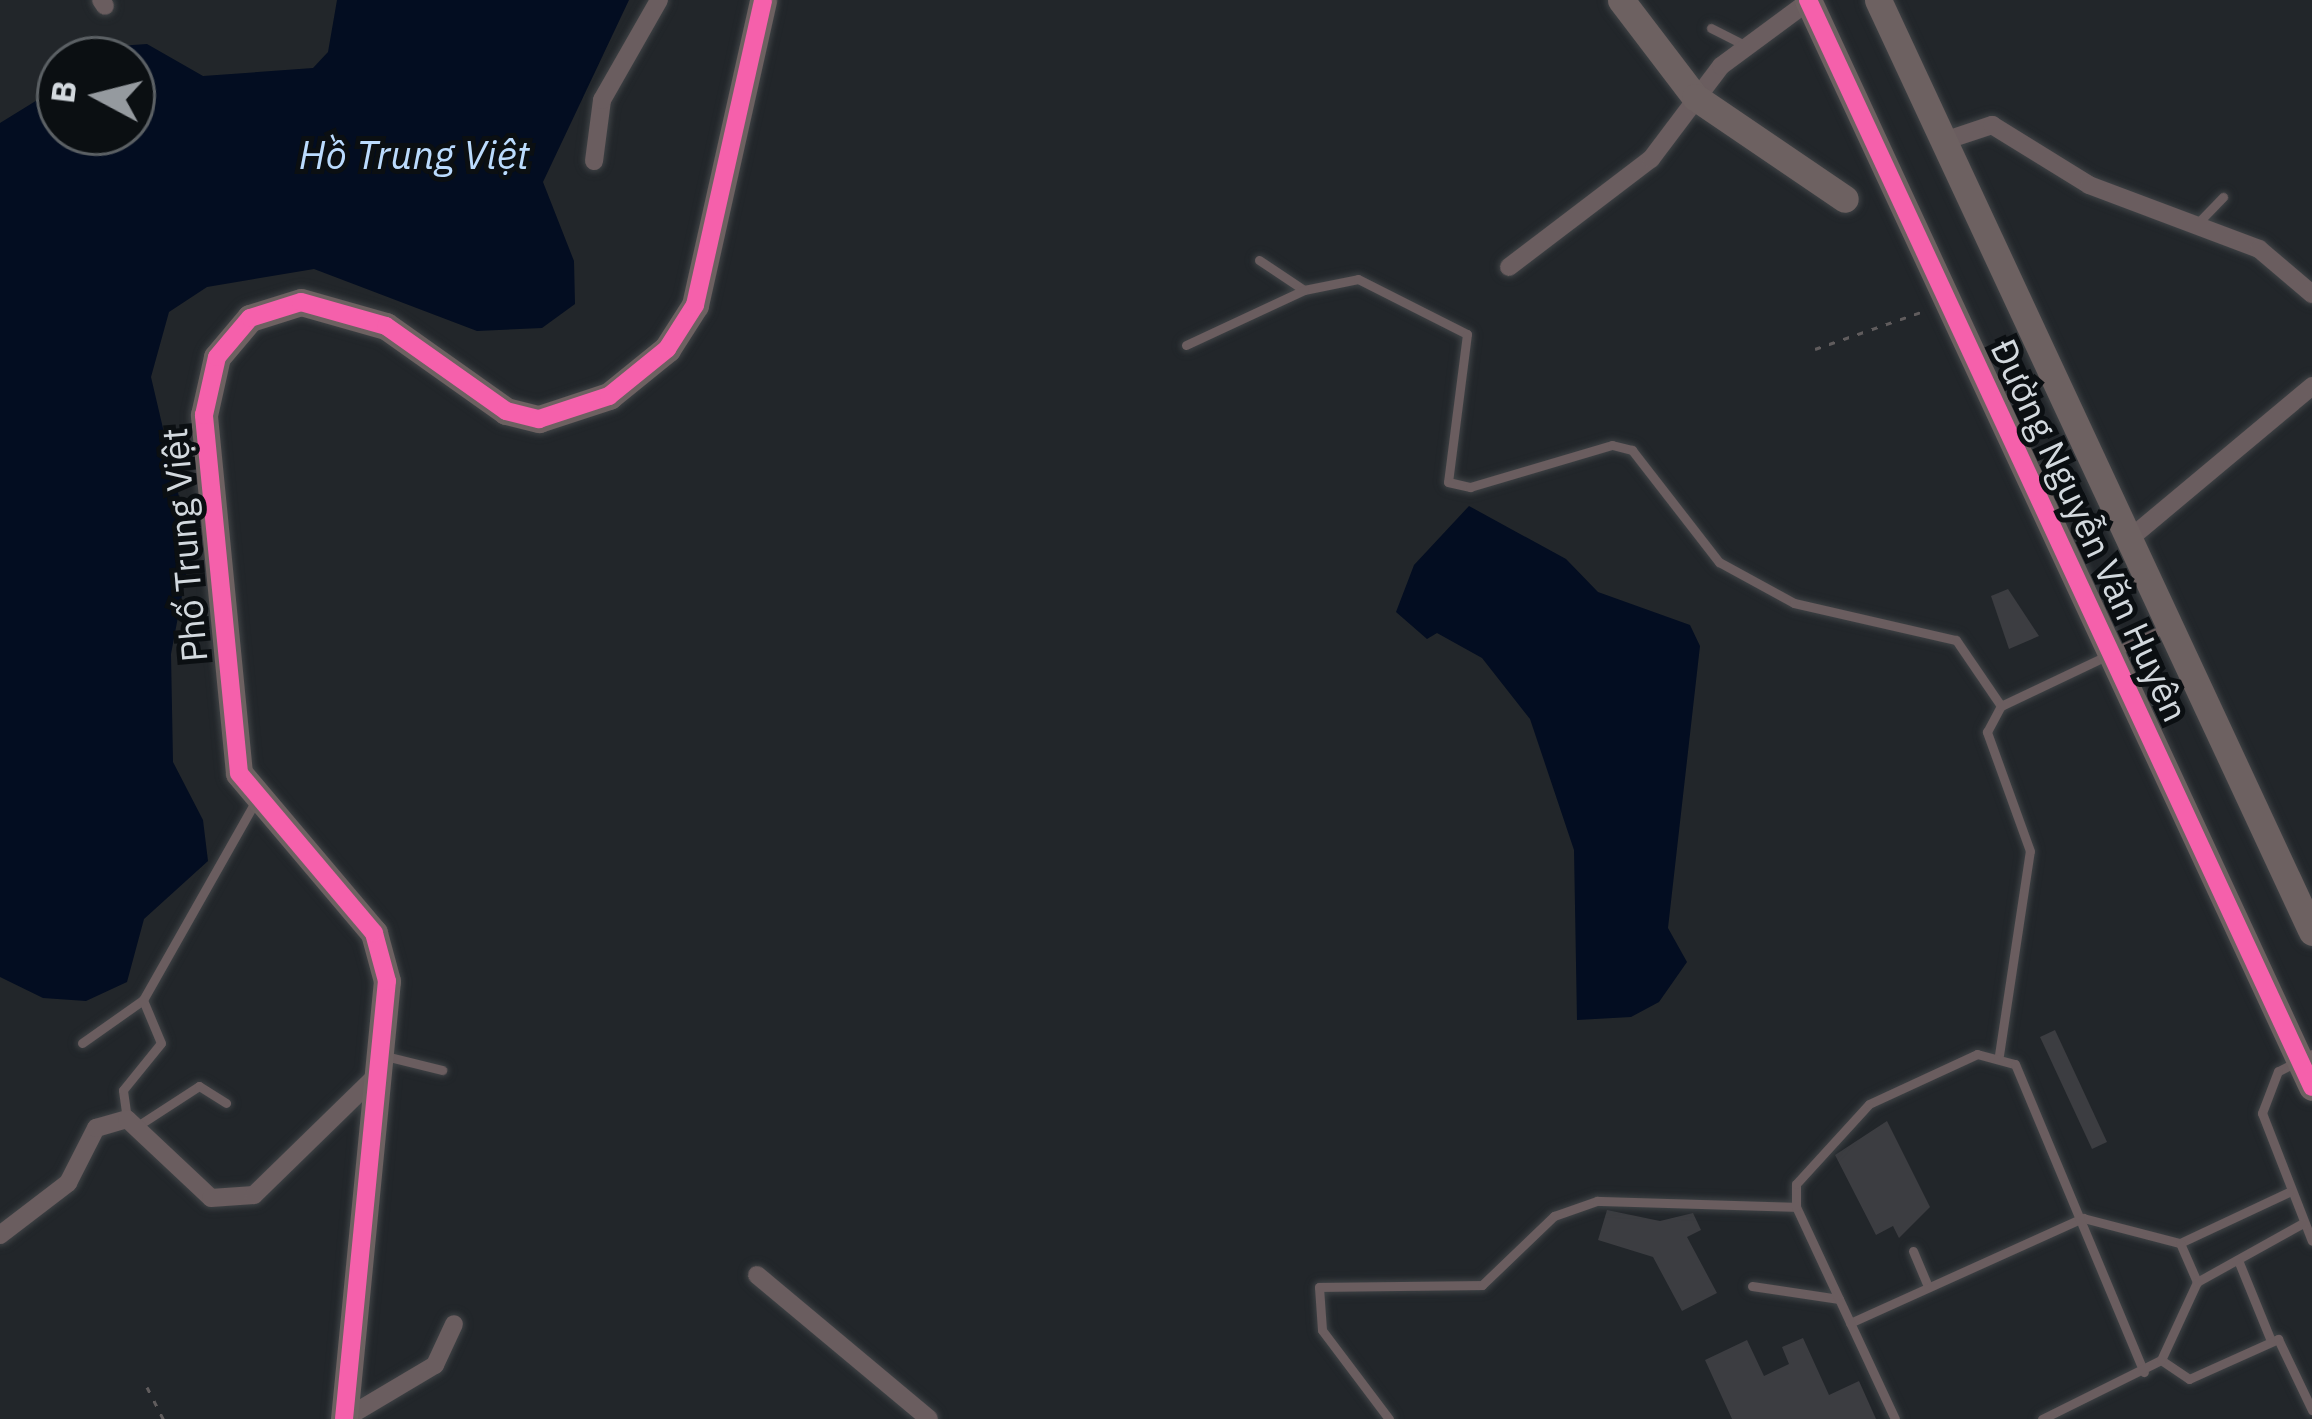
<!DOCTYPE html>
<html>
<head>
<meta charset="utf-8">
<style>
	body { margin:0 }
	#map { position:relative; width:2312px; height:1419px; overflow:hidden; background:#22262a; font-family:"IBM Plex Sans",sans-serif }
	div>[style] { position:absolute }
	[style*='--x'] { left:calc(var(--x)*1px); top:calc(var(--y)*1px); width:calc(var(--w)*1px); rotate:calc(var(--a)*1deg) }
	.water>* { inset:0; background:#030d21 }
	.building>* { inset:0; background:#3c3d41 }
	.path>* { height:3px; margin-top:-1.5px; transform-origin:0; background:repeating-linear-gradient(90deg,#605c5d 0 6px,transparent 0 15px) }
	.roads { filter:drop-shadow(0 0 3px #3f4346) drop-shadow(0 0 3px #3f4346) }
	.lane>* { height:9px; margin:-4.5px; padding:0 4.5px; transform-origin:4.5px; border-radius:4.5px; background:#6a5d5f }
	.street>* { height:18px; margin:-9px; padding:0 9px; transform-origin:9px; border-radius:9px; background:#6a5d5f }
	.secondary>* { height:27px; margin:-13.5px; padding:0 13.5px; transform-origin:13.5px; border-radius:13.5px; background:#6d6161 }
	.cycleway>* { height:18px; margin:-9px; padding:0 9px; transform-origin:9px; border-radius:9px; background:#f560ab }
	span { translate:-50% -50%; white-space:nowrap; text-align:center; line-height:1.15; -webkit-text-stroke:10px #0b0f12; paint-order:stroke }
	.street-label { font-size:36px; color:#d3d9de }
	.water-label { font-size:39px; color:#bbdbfd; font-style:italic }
	.north { position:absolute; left:36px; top:36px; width:120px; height:120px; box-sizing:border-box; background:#0b0f12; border:3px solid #5b6064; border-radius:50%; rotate:277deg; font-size:33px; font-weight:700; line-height:48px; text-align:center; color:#d3d9de }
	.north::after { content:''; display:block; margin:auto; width:42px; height:54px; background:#959a9f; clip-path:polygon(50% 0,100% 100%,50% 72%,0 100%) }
</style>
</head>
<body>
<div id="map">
	<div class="water">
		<div style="clip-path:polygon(337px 0,629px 0,543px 182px,574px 261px,575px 304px,542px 328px,477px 331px,314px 269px,207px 287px,169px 312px,151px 377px,191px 548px,171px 654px,173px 762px,203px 820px,208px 861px,144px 919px,127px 982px,86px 1001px,43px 998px,0 977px,0 123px,60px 86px,60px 132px,132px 132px,132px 60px,97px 60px,118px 46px,147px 44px,203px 76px,313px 68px,328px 52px)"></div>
		<div style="clip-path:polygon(1469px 506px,1566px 559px,1598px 592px,1690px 625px,1700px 646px,1668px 928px,1687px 962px,1659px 1002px,1631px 1017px,1577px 1020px,1574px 850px,1530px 719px,1482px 658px,1437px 633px,1427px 639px,1396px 612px,1414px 565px)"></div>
	</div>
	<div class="building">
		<div style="clip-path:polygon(2008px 589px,2039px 636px,2009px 649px,1991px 596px)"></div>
		<div style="clip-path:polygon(2055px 1030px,2107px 1142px,2092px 1149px,2040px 1037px)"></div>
		<div style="clip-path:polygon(1887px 1121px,1930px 1207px,1899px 1238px,1893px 1226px,1876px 1235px,1835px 1155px)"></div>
		<div style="clip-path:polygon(1607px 1210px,1660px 1221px,1693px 1213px,1701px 1230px,1687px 1237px,1717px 1293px,1682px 1311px,1653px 1257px,1598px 1240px)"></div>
		<div style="clip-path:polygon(1803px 1338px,1829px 1395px,1859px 1381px,1876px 1419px,1732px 1419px,1705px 1360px,1747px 1340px,1764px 1376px,1789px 1364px,1782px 1347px)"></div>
	</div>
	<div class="path">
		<div style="--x:1815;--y:349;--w:115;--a:-19.2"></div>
		<div style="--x:147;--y:1387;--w:36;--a:63"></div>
	</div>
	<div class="roads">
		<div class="lane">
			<div style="--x:1711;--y:28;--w:38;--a:27"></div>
			<div style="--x:2196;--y:225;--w:39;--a:-46"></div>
			<div style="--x:1259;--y:260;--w:54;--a:33.7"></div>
			<div style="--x:1304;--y:290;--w:55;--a:-11.5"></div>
			<div style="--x:1358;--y:279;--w:122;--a:26.8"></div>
			<div style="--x:1467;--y:334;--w:149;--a:97.3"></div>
			<div style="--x:1448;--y:482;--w:23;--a:13"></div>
			<div style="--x:1470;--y:487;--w:148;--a:-16.5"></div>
			<div style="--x:1612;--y:445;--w:21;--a:14"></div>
			<div style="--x:1632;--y:450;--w:142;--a:52.2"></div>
			<div style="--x:1719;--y:562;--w:85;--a:28.7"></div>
			<div style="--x:1794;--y:603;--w:166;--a:12.9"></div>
			<div style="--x:1956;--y:640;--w:80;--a:55.7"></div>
			<div style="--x:1186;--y:345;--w:130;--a:-25"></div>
			<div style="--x:82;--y:1043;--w:75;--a:-35.2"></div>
			<div style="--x:143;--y:1000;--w:227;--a:-60.5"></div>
			<div style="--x:2312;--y:1054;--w:38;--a:153"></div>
			<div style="--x:2278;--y:1071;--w:45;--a:110.9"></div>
			<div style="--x:2262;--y:1113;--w:137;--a:68.7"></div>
			<div style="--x:1999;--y:1055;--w:206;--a:-81.4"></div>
			<div style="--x:2030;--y:851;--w:127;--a:-109.9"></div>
			<div style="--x:1987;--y:732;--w:30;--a:-62"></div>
			<div style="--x:2001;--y:706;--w:179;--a:-25.4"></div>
			<div style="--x:385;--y:1056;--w:59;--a:13.8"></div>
			<div style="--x:127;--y:1119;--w:29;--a:-98"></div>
			<div style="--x:123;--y:1090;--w:60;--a:-51"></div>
			<div style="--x:161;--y:1043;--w:47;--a:-112.7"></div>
			<div style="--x:142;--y:1123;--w:68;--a:-33"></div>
			<div style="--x:199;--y:1086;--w:32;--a:32"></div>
			<div style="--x:2180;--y:1243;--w:120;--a:-25.1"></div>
			<div style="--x:1913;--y:1251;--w:39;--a:67"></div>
			<div style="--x:2238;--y:1260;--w:87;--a:67.8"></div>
			<div style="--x:1752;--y:1286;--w:88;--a:8.5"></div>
			<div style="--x:1850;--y:1323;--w:256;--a:-24.3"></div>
			<div style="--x:2083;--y:1218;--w:100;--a:14.5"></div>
			<div style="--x:2180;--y:1243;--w:43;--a:66.4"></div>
			<div style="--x:2161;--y:1360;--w:34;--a:34"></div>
			<div style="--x:2189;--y:1379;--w:98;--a:-24.2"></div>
			<div style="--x:2278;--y:1339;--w:79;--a:64.4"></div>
			<div style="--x:1389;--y:1419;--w:111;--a:-127"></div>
			<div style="--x:1322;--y:1330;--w:43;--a:-94"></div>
			<div style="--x:1319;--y:1287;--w:163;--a:-0.7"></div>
			<div style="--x:1482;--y:1285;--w:100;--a:-43.8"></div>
			<div style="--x:1554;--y:1216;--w:46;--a:-19.2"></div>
			<div style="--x:1597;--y:1201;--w:199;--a:1.7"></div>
			<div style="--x:1895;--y:1419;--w:234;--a:-115"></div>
			<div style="--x:1796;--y:1207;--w:23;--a:-90"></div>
			<div style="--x:1796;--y:1184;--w:108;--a:-47.6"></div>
			<div style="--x:1869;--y:1104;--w:119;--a:-24.8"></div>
			<div style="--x:1977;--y:1054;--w:39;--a:15"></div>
			<div style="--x:2015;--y:1064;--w:334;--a:67.3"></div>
			<div style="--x:2042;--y:1419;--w:133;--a:-26.4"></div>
			<div style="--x:2161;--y:1360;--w:86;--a:-65.2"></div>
			<div style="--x:2197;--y:1282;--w:121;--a:-29.1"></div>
		</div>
		<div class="street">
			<div style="--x:101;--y:0;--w:7;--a:56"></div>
			<div style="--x:1944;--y:141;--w:51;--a:-18.4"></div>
			<div style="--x:1992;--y:125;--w:114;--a:31.7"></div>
			<div style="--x:2089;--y:185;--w:182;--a:20.6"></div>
			<div style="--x:2259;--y:249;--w:70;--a:40.3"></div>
			<div style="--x:594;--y:161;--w:62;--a:-82.5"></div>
			<div style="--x:602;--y:100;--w:115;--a:-60.3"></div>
			<div style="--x:1509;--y:267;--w:178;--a:-37.3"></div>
			<div style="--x:1651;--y:159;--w:116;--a:-53"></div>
			<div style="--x:1721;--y:66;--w:109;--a:-36.5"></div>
			<div style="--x:2128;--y:540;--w:240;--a:-39.9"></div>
			<div style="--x:0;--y:1235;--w:86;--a:-37.4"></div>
			<div style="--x:68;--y:1183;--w:62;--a:-63"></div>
			<div style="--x:96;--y:1128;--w:32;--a:-16"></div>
			<div style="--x:127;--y:1119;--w:115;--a:43.2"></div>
			<div style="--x:211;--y:1198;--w:43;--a:-4"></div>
			<div style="--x:254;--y:1195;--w:175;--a:-44.3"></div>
			<div style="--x:757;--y:1275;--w:224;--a:39.9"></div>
			<div style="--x:344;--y:1419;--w:106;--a:-30.7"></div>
			<div style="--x:435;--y:1365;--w:45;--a:-65.1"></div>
		</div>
		<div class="secondary">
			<div style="--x:1621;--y:0;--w:122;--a:52.7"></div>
			<div style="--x:1695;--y:97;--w:181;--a:34.2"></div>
			<div style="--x:1808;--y:0;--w:1198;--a:65.12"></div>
			<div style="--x:1878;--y:0;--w:1028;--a:65.03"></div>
			<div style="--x:344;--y:1419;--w:440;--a:-84.4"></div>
			<div style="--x:387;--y:981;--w:50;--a:-105.2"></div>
			<div style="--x:374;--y:933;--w:209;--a:-130.2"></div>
			<div style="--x:239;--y:773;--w:360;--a:-95.6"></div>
			<div style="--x:204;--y:415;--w:59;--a:-77.4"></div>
			<div style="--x:217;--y:357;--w:51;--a:-49.8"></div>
			<div style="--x:250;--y:318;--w:53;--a:-17.4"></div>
			<div style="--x:301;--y:302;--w:88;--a:15.8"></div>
			<div style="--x:386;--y:326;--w:147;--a:35.3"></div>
			<div style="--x:506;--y:411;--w:34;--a:14"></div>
			<div style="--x:539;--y:419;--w:74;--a:-18.2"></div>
			<div style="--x:609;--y:396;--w:75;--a:-39"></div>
			<div style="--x:667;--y:349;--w:52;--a:-57.5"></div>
			<div style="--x:695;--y:305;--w:312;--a:-77.4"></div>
		</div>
	</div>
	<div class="cycleway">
		<div style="--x:1808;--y:0;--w:1198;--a:65.12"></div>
		<div style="--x:344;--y:1419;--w:440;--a:-84.4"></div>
		<div style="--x:387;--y:981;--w:50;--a:-105.2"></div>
		<div style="--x:374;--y:933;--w:209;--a:-130.2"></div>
		<div style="--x:239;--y:773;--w:360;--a:-95.6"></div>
		<div style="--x:204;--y:415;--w:59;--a:-77.4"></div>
		<div style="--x:217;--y:357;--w:51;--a:-49.8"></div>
		<div style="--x:250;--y:318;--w:53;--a:-17.4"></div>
		<div style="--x:301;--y:302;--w:88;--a:15.8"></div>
		<div style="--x:386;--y:326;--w:147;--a:35.3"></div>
		<div style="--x:506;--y:411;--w:34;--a:14"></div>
		<div style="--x:539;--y:419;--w:74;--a:-18.2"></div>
		<div style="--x:609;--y:396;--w:75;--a:-39"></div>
		<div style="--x:667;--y:349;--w:52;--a:-57.5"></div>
		<div style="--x:695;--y:305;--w:312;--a:-77.4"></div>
	</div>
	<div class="street-label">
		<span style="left:2090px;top:530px;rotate:65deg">Đường Nguyễn Văn Huyên</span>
		<span style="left:184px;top:545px;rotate:-95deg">Phố Trung Việt</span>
	</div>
	<div class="water-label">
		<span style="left:414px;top:155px">Hồ Trung Việt</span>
	</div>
	<div class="north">B</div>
</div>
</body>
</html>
